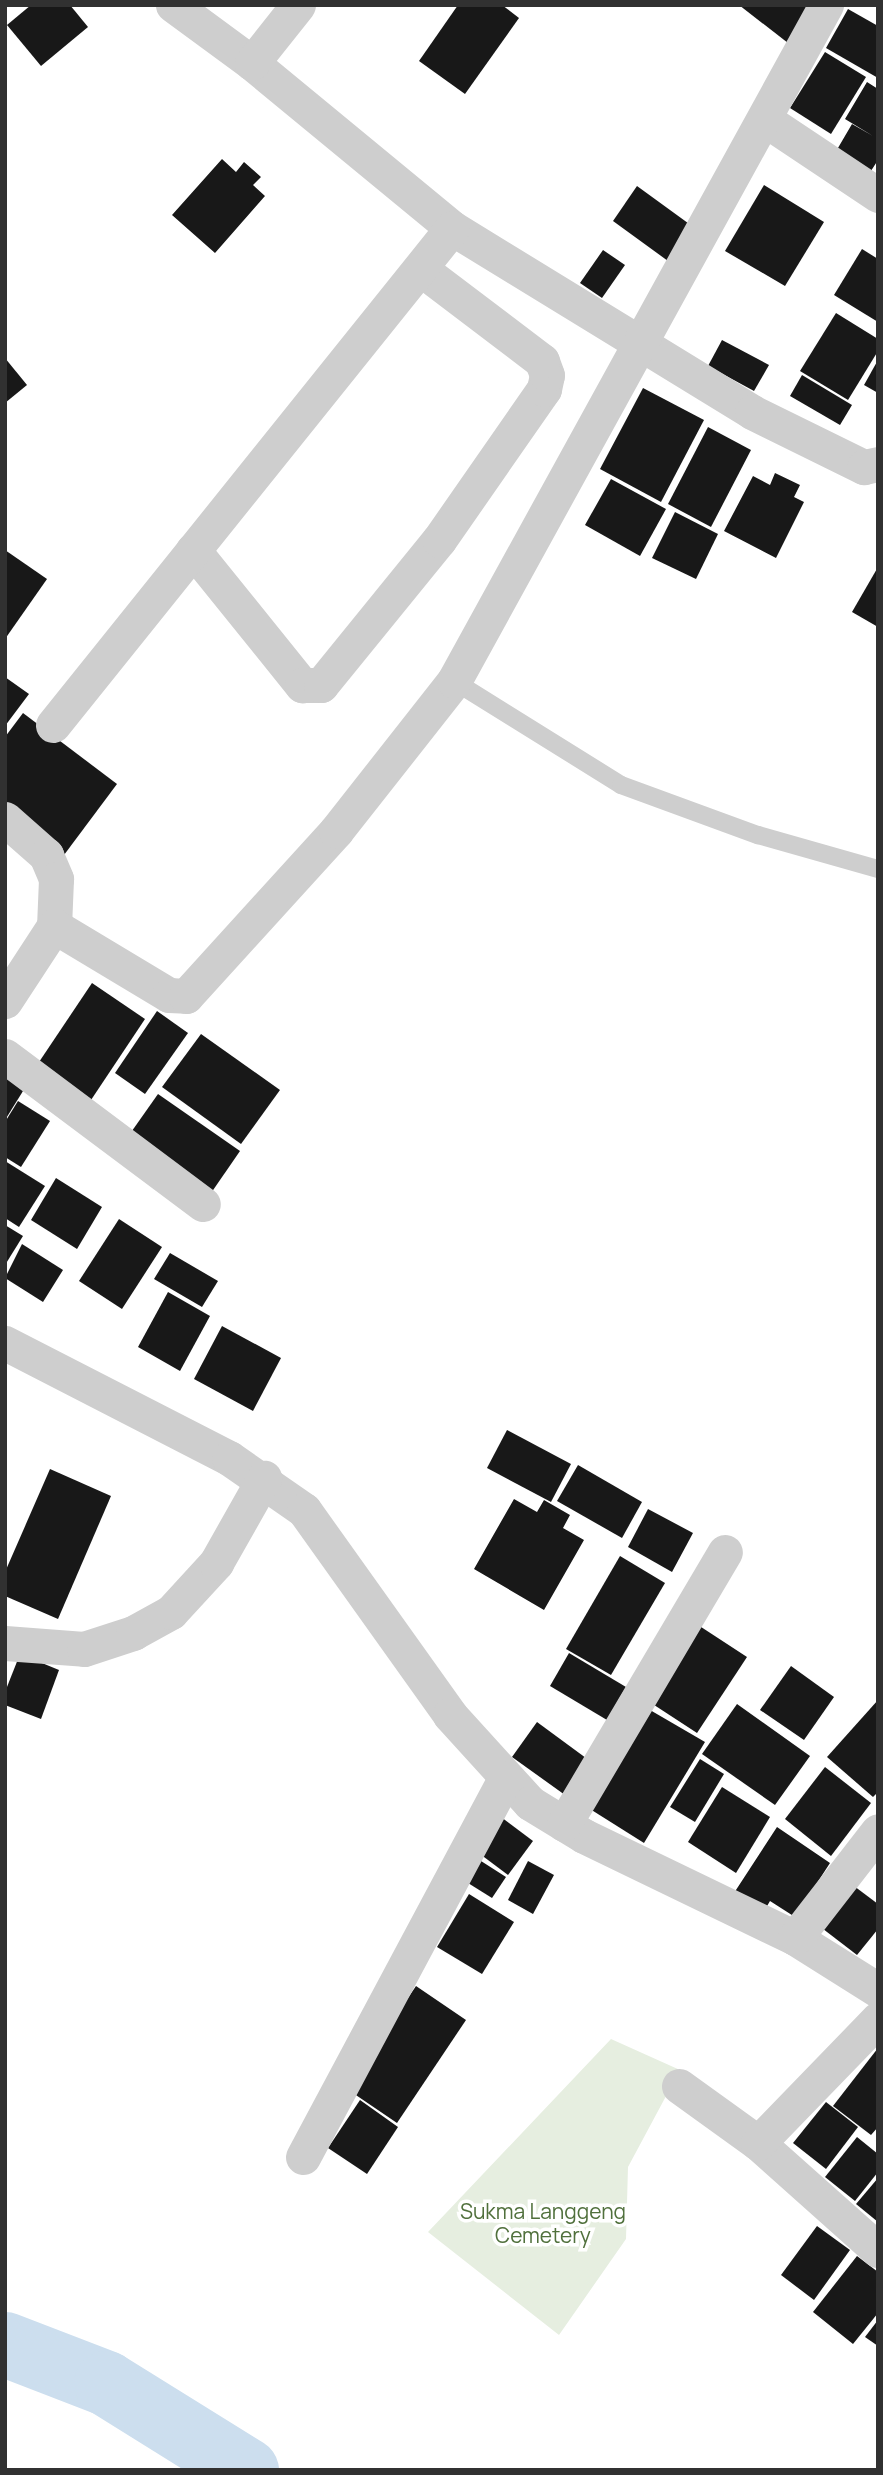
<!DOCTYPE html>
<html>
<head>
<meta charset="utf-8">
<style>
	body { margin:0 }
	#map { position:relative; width:883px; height:2475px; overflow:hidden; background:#fff; font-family:Manrope,sans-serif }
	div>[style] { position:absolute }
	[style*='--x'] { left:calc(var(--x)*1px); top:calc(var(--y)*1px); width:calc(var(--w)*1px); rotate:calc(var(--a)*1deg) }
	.green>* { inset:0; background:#e6eee0 }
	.river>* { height:65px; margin:-32.5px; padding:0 32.5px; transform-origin:32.5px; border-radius:32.5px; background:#ccdeee }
	.building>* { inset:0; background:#181818 }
	.service>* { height:18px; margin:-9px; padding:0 9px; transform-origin:9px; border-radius:9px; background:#cecece }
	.minor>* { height:35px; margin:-17.5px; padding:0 17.5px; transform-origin:17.5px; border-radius:17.5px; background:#cecece }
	span { translate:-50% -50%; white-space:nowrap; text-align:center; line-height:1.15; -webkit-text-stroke:7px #fff; paint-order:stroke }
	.park-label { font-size:21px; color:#50703c }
	.frame { position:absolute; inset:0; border:7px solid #313131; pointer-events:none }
</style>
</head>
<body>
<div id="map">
	<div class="green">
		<div style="clip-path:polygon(611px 2039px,680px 2070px,628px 2167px,626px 2239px,559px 2335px,428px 2232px)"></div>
	</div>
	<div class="river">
		<div style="--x:5;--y:2344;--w:108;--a:21.1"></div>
		<div style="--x:106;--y:2383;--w:165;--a:31.9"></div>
	</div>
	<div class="building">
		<div style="clip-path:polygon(31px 5px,70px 5px,88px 27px,41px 66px,7px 25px)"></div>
		<div style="clip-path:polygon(458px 5px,502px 5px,519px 18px,465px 94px,419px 61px)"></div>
		<div style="clip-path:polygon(739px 5px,815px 5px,788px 43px)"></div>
		<div style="clip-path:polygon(848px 9px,878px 26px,878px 78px,826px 48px)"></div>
		<div style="clip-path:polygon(825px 52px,866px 77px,831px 134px,790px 108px)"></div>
		<div style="clip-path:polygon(867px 82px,878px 89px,878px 160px,869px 174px,835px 153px,852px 124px,873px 136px,845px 119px)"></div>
		<div style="clip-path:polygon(222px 159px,236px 172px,244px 162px,261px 177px,253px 185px,265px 196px,215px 253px,172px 215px)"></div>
		<div style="clip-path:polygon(764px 185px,824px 222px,785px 286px,725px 251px)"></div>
		<div style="clip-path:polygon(637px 186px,692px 226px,668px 261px,613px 221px)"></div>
		<div style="clip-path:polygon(862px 249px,878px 259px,878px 322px,834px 295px)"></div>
		<div style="clip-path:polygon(603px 250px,625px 265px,602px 298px,580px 283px)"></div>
		<div style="clip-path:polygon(836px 313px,878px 339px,878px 351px,848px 400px,800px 371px)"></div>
		<div style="clip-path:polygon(722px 340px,769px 365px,754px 391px,708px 366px)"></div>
		<div style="clip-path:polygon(5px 358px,27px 385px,5px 403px)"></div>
		<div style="clip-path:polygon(878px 360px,878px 393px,864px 385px)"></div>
		<div style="clip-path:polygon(802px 375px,852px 405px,840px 425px,790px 396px)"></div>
		<div style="clip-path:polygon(643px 388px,704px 420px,661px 502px,600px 469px)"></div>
		<div style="clip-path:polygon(708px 427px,751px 450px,711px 527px,668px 504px)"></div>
		<div style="clip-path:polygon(775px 473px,800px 485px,794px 497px,804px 502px,776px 558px,724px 531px,753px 476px,770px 485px)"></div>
		<div style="clip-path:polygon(611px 479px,666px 509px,640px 556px,585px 525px)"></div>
		<div style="clip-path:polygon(675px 512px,718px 534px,696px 579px,652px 558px)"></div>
		<div style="clip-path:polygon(5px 550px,47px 579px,5px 639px)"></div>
		<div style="clip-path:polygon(878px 567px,878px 627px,852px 612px)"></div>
		<div style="clip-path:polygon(5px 677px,29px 694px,5px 726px)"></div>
		<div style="clip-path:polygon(23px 713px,117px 784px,64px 855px,5px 811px,5px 737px)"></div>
		<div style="clip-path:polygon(92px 983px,145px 1019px,87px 1106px,33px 1071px)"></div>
		<div style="clip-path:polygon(157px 1011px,188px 1033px,145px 1094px,115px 1073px)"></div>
		<div style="clip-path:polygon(201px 1034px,280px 1090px,241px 1144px,162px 1087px)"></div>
		<div style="clip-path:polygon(5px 1069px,28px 1083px,5px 1120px)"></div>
		<div style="clip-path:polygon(158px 1094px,240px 1151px,209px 1196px,127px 1138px)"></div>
		<div style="clip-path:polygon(18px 1101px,50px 1121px,21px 1167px,5px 1157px,5px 1122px)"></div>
		<div style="clip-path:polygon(5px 1161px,45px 1186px,19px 1227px,5px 1218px)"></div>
		<div style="clip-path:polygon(56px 1178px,102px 1207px,77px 1249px,31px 1220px)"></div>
		<div style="clip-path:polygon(119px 1219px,162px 1247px,122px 1309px,79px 1281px)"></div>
		<div style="clip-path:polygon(5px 1225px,23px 1236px,5px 1265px)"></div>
		<div style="clip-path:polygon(22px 1244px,63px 1270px,43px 1302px,5px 1278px)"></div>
		<div style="clip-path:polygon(170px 1253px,218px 1281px,202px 1307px,154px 1279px)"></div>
		<div style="clip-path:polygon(168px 1292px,210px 1316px,180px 1371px,138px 1347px)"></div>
		<div style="clip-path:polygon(222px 1326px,281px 1358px,253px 1411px,194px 1379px)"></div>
		<div style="clip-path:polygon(507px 1430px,571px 1464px,551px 1502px,487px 1468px)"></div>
		<div style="clip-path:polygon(578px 1465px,642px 1502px,622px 1538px,557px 1501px)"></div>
		<div style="clip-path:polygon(50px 1469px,111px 1496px,58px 1619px,5px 1596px,5px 1572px)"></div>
		<div style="clip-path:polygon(514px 1499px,537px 1512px,544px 1500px,570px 1515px,563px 1528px,584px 1540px,544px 1610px,474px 1569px)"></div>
		<div style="clip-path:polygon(648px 1509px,693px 1533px,672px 1572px,628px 1547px)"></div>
		<div style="clip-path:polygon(620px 1556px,665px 1583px,611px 1675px,566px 1649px)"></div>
		<div style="clip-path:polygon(698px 1625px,747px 1657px,697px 1733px,648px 1701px)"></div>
		<div style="clip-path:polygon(569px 1653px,626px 1687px,607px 1720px,550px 1686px)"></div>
		<div style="clip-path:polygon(20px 1654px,59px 1670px,41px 1719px,5px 1705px,5px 1692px)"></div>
		<div style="clip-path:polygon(791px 1666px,834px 1697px,804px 1740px,760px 1710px)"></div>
		<div style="clip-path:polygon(878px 1700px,878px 1792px,873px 1797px,827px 1757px)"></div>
		<div style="clip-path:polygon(737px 1704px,810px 1756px,775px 1805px,702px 1754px)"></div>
		<div style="clip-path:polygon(650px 1710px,705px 1742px,644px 1843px,590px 1809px)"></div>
		<div style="clip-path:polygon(537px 1722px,590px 1761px,565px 1795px,512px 1757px)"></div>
		<div style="clip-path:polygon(700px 1759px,724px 1774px,695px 1822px,670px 1807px)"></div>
		<div style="clip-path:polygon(825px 1767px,871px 1803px,831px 1856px,785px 1819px)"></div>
		<div style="clip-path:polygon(722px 1787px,770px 1817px,736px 1873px,688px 1842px)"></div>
		<div style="clip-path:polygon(497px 1814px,533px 1841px,508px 1875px,472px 1848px)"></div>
		<div style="clip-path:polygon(777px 1827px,830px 1863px,795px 1917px,770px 1901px,763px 1913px,734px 1893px)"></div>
		<div style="clip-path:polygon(481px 1861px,506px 1877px,492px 1898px,468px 1883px)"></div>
		<div style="clip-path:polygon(528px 1861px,554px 1875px,533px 1914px,508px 1900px)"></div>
		<div style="clip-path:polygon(846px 1880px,878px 1904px,878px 1929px,857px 1955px,814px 1922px)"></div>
		<div style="clip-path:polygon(469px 1894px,514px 1922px,482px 1974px,437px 1947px)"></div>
		<div style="clip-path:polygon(416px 1986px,466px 2020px,397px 2123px,347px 2089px)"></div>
		<div style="clip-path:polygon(878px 2048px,878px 2127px,871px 2135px,833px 2106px)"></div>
		<div style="clip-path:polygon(360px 2100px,398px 2127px,367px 2174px,328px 2148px)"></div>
		<div style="clip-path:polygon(826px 2102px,858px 2127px,826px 2169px,793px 2143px)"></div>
		<div style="clip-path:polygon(857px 2137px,878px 2154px,878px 2172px,855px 2201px,825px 2177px)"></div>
		<div style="clip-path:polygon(878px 2178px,878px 2222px,856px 2204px)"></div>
		<div style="clip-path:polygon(817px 2226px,850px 2250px,814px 2300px,781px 2275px)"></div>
		<div style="clip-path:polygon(857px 2256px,878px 2272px,878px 2313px,853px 2344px,813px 2312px)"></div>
		<div style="clip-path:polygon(878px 2320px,878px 2346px,865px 2337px)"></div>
	</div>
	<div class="service">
		<div style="--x:454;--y:681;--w:197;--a:31.9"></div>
		<div style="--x:621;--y:785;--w:146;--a:20.1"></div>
		<div style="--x:758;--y:835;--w:125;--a:15.8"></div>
	</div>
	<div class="minor">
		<div style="--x:173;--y:5;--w:98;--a:36.3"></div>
		<div style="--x:252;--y:63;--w:259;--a:39.5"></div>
		<div style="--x:452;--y:228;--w:352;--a:31.5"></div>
		<div style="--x:752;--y:412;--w:125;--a:26.2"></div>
		<div style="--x:864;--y:467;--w:14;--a:-12"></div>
		<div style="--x:252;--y:63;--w:74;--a:-51.6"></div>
		<div style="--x:764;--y:119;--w:137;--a:33.7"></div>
		<div style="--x:193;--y:550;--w:174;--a:51.1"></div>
		<div style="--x:302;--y:685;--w:19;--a:0"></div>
		<div style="--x:321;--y:685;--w:187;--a:-50.9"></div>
		<div style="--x:439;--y:540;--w:184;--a:-55.2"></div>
		<div style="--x:544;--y:389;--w:14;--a:-78"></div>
		<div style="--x:547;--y:375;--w:15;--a:-110"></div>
		<div style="--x:542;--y:361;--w:152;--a:-142.8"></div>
		<div style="--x:53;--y:725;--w:637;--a:-51.24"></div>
		<div style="--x:5;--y:819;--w:55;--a:41.3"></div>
		<div style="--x:46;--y:855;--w:26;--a:67"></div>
		<div style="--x:56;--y:879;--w:47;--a:92.4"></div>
		<div style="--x:5;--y:1001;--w:90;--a:-56.8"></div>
		<div style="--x:54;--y:926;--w:134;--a:31"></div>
		<div style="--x:169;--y:995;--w:17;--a:3"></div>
		<div style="--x:186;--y:996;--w:223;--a:-47.7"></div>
		<div style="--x:336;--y:831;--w:191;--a:-51.8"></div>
		<div style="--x:454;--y:681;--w:772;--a:-61.18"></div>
		<div style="--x:5;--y:1056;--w:247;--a:36.8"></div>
		<div style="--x:5;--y:1343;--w:252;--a:27.2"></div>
		<div style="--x:229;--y:1458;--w:91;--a:34.7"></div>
		<div style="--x:304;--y:1510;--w:252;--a:54.5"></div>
		<div style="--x:450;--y:1715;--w:119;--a:47.7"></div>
		<div style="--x:530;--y:1803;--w:63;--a:31.4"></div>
		<div style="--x:584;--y:1836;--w:234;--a:25.8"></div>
		<div style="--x:795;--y:1938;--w:98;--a:32.1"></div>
		<div style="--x:5;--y:1643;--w:79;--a:4.3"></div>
		<div style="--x:84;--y:1649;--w:52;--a:-18.1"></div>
		<div style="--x:133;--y:1633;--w:43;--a:-28.9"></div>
		<div style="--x:171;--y:1612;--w:67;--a:-47.4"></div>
		<div style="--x:216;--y:1563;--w:98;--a:-60.5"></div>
		<div style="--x:564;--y:1824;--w:316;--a:-59.4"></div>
		<div style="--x:795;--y:1938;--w:135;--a:-52.2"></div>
		<div style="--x:679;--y:2086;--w:97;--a:35.8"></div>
		<div style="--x:758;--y:2143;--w:161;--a:41.7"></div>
		<div style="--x:758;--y:2143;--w:173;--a:-45.9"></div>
		<div style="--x:303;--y:2157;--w:429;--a:-61.9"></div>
	</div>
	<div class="park-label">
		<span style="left:543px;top:2223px">Sukma Langgeng<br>Cemetery</span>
	</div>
	<div class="frame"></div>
</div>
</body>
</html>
